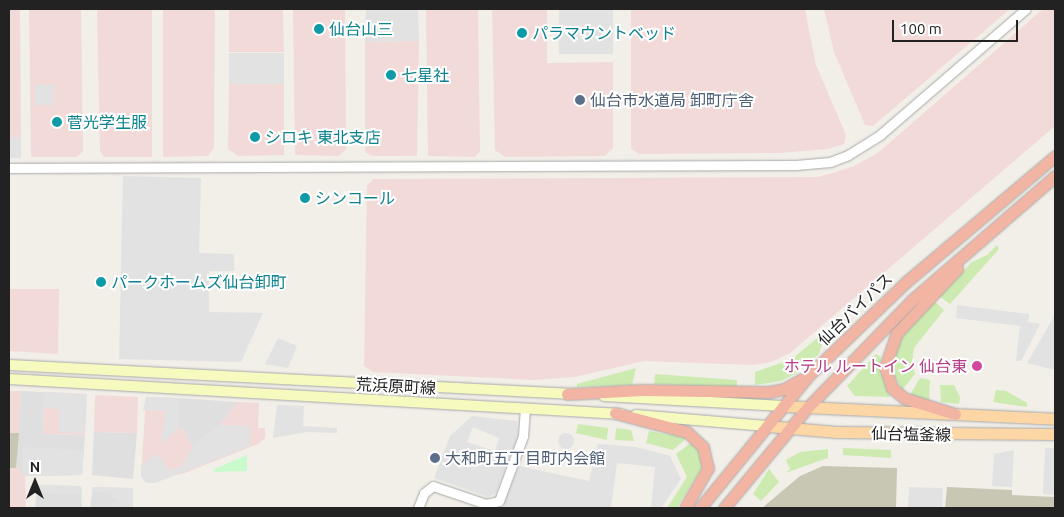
<!DOCTYPE html>
<html>
<head>
<meta charset="utf-8">
<style>
	body { margin:0 }
	#map { position:relative; width:1064px; height:517px; overflow:hidden; background:#f2efe9; font-family:Ubuntu,"Noto Sans JP",sans-serif }
	div>[style] { position:absolute }
	[style*='--x'] { left:calc(var(--x)*1px); top:calc(var(--y)*1px); width:calc(var(--w)*1px); rotate:calc(var(--a)*1deg) }
	.residential>* { inset:0; background:#e0dfdf }
	.commercial>* { inset:0; background:#f2dad9 }
	.construction>* { inset:0; background:#c7c7b4 }
	.grass>* { inset:0; background:#cdebb0 }
	.park>* { inset:0; background:#c8facc }
	.parking>* { inset:0; background:#e2e2e2 }
	.round { border-radius:50% }
	.roads { filter:drop-shadow(0 0 1px #a9a9a9) drop-shadow(0 0 1px #a9a9a9) }
	.tertiary>* { height:9px; margin:-4.5px; padding:0 4.5px; transform-origin:4.5px; border-radius:4.5px; background:#fff }
	.secondary>* { height:10px; margin:-5px; padding:0 5px; transform-origin:5px; border-radius:5px; background:#f7fabf }
	.primary>* { height:11px; margin:-5.5px; padding:0 5.5px; transform-origin:5.5px; border-radius:5.5px; background:#fcd6a4 }
	.trunk>* { height:11px; margin:-5.5px; padding:0 5.5px; transform-origin:5.5px; border-radius:5.5px; background:#f2b4a3 }
	.dots>* { width:14px; height:14px; translate:-50% -50%; box-sizing:border-box; border:2px solid #fff; border-radius:50% }
	span { translate:-50% -50%; white-space:nowrap; text-align:center; line-height:1.15; -webkit-text-stroke:4px #fff; paint-order:stroke }
	.culture-label { font-size:16px; color:#0d838f }
	.left { translate:0 -50%; text-align:left }
	.service-label { font-size:16px; color:#4e5e75 }
	.street-label { font-size:16px; color:#222 }
	.hotel-label { font-size:16px; color:#b23c85 }
	.right { translate:-100% -50%; text-align:right }
	.frame { position:absolute; inset:0; border:10px solid #222; pointer-events:none }
	.north { position:absolute; left:10px; top:457px; width:50px; height:50px; -webkit-text-stroke:4px #fff; paint-order:stroke; rotate:0deg; font-size:14px; font-weight:700; line-height:20px; text-align:center; color:#222 }
	.north::after { content:''; display:block; margin:auto; width:18px; height:22px; background:#222; clip-path:polygon(50% 0,100% 100%,50% 72%,0 100%) }
	.scale { position:absolute; left:892px; top:20px; width:126px; height:22px; box-sizing:border-box; border:2px solid #222; border-top:0; padding-left:6px; font-size:15px; line-height:18px; white-space:nowrap; color:#222; -webkit-text-stroke:4px #fff; paint-order:stroke }
</style>
</head>
<body>
<div id="map">
	<div class="residential">
		<div style="clip-path:polygon(21px 391px,44px 392px,43px 434px,85px 435px,82px 475px,25px 476px,16px 468px)"></div>
		<div style="clip-path:polygon(178px 398px,238px 402px,220px 425px,192px 448px,183px 428px,179px 429px)"></div>
		<div style="clip-path:polygon(94px 432px,137px 433px,133px 479px,92px 475px)"></div>
		<div style="clip-path:polygon(37px 485px,81px 486px,82px 508px,35px 508px)"></div>
		<div style="clip-path:polygon(93px 487px,133px 488px,133px 508px,90px 508px)"></div>
	</div>
	<div class="commercial">
		<div style="clip-path:polygon(9px 9px,20px 9px,21px 137px,9px 137px)"></div>
		<div style="clip-path:polygon(29px 9px,81px 9px,83px 151px,77px 157px,31px 157px)"></div>
		<div style="clip-path:polygon(97px 9px,152px 9px,152px 157px,104px 157px,100px 151px)"></div>
		<div style="clip-path:polygon(163px 9px,215px 9px,214px 148px,208px 156px,163px 157px)"></div>
		<div style="clip-path:polygon(229px 9px,283px 9px,284px 52px,229px 52px)"></div>
		<div style="clip-path:polygon(293px 9px,345px 9px,346px 149px,339px 156px,295px 155px)"></div>
		<div style="clip-path:polygon(426px 9px,478px 9px,480px 151px,475px 157px,428px 156px)"></div>
		<div style="clip-path:polygon(492px 9px,547px 9px,547px 63px,613px 62px,613px 148px,605px 156px,505px 157px,495px 150px)"></div>
		<div style="clip-path:polygon(631px 9px,805px 9px,816px 65px,846px 135px,844px 144px,828px 149px,779px 153px,639px 154px,631px 149px)"></div>
		<div style="clip-path:polygon(824px 9px,1010px 9px,873px 126px,865px 125px,834px 52px)"></div>
		<div style="clip-path:polygon(1043px 9px,1055px 9px,1055px 126px,790px 353px,771px 362px,752px 365px,644px 361px,575px 377px,533px 380px,373px 372px,364px 366px,367px 186px,373px 179px,817px 177px,833px 173px,854px 166px,879px 152px)"></div>
		<div style="clip-path:polygon(419px 41px,417px 156px,372px 156px,365px 152px,365px 42px)"></div>
		<div style="clip-path:polygon(229px 84px,284px 84px,284px 155px,238px 156px,228px 149px)"></div>
		<div style="clip-path:polygon(9px 289px,59px 289px,58px 354px,9px 351px)"></div>
		<div style="clip-path:polygon(9px 391px,21px 391px,19px 433px,9px 433px)"></div>
		<div style="clip-path:polygon(44px 392px,87px 394px,85px 435px,43px 434px)"></div>
		<div style="clip-path:polygon(95px 395px,138px 397px,137px 433px,94px 432px)"></div>
		<div style="clip-path:polygon(146px 397px,178px 398px,179px 429px,183px 428px,192px 447px,220px 425px,238px 402px,259px 403px,258px 428px,265px 428px,265px 438px,258px 444px,185px 473px,146px 483px,141px 476px)"></div>
		<div style="clip-path:polygon(9px 468px,18px 468px,25px 476px,26px 508px,9px 508px)"></div>
	</div>
	<div class="construction">
		<div style="clip-path:polygon(9px 433px,19px 433px,16px 468px,9px 468px)"></div>
		<div style="clip-path:polygon(823px 466px,897px 468px,896px 508px,762px 508px,800px 476px)"></div>
		<div style="clip-path:polygon(947px 487px,1012px 490px,1012px 495px,1055px 497px,1055px 508px,945px 508px)"></div>
	</div>
	<div class="grass">
		<div style="clip-path:polygon(997px 245px,999px 249px,950px 304px,939px 296px,972px 262px,987px 255px)"></div>
		<div style="clip-path:polygon(933px 300px,944px 310px,914px 348px,912px 364px,915px 374px,902px 390px,890px 367px,902px 335px)"></div>
		<div style="clip-path:polygon(827px 330px,829px 333px,824px 338px,819px 354px,804px 368px,793px 358px)"></div>
		<div style="clip-path:polygon(876px 354px,881px 357px,880px 366px,890px 397px,855px 396px,847px 386px)"></div>
		<div style="clip-path:polygon(787px 361px,799px 372px,781px 381px,755px 385px,755px 372px)"></div>
		<div style="clip-path:polygon(636px 368px,632px 385px,577px 387px,577px 384px)"></div>
		<div style="clip-path:polygon(655px 374px,737px 380px,737px 389px,654px 384px)"></div>
		<div style="clip-path:polygon(920px 378px,930px 380px,929px 400px,910px 395px)"></div>
		<div style="clip-path:polygon(940px 385px,954px 385px,960px 397px,959px 404px,941px 402px)"></div>
		<div style="clip-path:polygon(996px 390px,1006px 391px,1027px 403px,1027px 407px,993px 402px)"></div>
		<div style="clip-path:polygon(578px 424px,608px 428px,607px 440px,576px 433px)"></div>
		<div style="clip-path:polygon(616px 428px,631px 430px,634px 441px,615px 440px)"></div>
		<div style="clip-path:polygon(649px 431px,677px 436px,687px 438px,673px 450px,646px 443px)"></div>
		<div style="clip-path:polygon(692px 442px,701px 454px,702px 467px,677px 508px,667px 508px,687px 477px,676px 454px)"></div>
		<div style="clip-path:polygon(843px 448px,891px 450px,891px 458px,843px 455px)"></div>
		<div style="clip-path:polygon(828px 449px,828px 458px,785px 473px,790px 469px,786px 460px,800px 452px)"></div>
		<div style="clip-path:polygon(769px 469px,779px 482px,761px 501px,753px 494px)"></div>
	</div>
	<div class="park">
		<div style="clip-path:polygon(247px 455px,247px 471px,214px 472px,214px 469px)"></div>
	</div>
	<div class="parking">
		<div style="clip-path:polygon(366px 9px,418px 9px,419px 41px,365px 42px)"></div>
		<div style="clip-path:polygon(559px 9px,613px 9px,613px 54px,559px 54px)"></div>
		<div style="clip-path:polygon(229px 53px,284px 53px,284px 84px,229px 84px)"></div>
		<div style="clip-path:polygon(35px 85px,54px 85px,54px 105px,35px 105px)"></div>
		<div style="clip-path:polygon(9px 137px,21px 137px,21px 158px,9px 158px)"></div>
		<div style="clip-path:polygon(123px 176px,201px 178px,199px 253px,234px 254px,234px 271px,209px 271px,209px 312px,263px 313px,241px 362px,119px 359px)"></div>
		<div style="clip-path:polygon(957px 305px,1029px 314px,1028px 322px,1040px 324px,1021px 361px,1016px 361px,1020px 326px,956px 318px)"></div>
		<div style="clip-path:polygon(1055px 310px,1055px 370px,1027px 363px,1053px 318px)"></div>
		<div style="clip-path:polygon(278px 338px,297px 346px,288px 368px,265px 364px)"></div>
		<div style="clip-path:polygon(44px 392px,87px 394px,85px 433px,59px 432px,59px 409px,43px 408px)"></div>
		<div style="clip-path:polygon(146px 397px,178px 398px,179px 429px,161px 443px,166px 411px,143px 410px)"></div>
		<div style="clip-path:polygon(277px 405px,304px 406px,303px 426px,337px 428px,337px 433px,308px 432px,273px 438px)"></div>
		<div style="clip-path:polygon(evenodd,472px 416px,517px 421px,518px 434px,510px 457px,496px 493px,488px 497px,434px 478px,450px 436px,472px 416px,473px 427px,499px 438px,495px 451px,467px 442px,473px 427px)"></div>
		<div style="clip-path:polygon(220px 425px,250px 426px,250px 446px,155px 483px,146px 483px,141px 476px,141px 465px,157px 454px,170px 470px,182px 466px,195px 443px)"></div>
		<div class="round" style="left:558px;top:433px;width:16px;height:16px"></div>
		<div style="clip-path:polygon(598px 444px,637px 447px,670px 456px,681px 479px,661px 508px,655px 508px,651px 507px,655px 467px,617px 463px,611px 508px,502px 508px,519px 466px,589px 481px)"></div>
		<div style="clip-path:polygon(23px 447px,84px 450px,82px 475px,25px 476px,22px 472px)"></div>
		<div style="clip-path:polygon(1045px 448px,1055px 448px,1055px 495px,1043px 494px)"></div>
		<div style="clip-path:polygon(1014px 450px,1012px 487px,992px 486px,994px 454px)"></div>
		<div style="clip-path:polygon(37px 485px,81px 486px,82px 494px,35px 493px)"></div>
		<div style="clip-path:polygon(93px 487px,132px 488px,132px 508px,110px 508px,111px 503px,117px 503px,117px 499px,111px 498px,111px 492px,91px 492px)"></div>
		<div style="clip-path:polygon(909px 487px,943px 488px,942px 508px,908px 508px)"></div>
	</div>
	<div class="roads">
		<div class="tertiary">
			<div style="--x:9;--y:168;--w:787;--a:-0.22"></div>
			<div style="--x:796;--y:165;--w:34;--a:-5"></div>
			<div style="--x:830;--y:162;--w:19;--a:-21"></div>
			<div style="--x:848;--y:155;--w:39;--a:-32"></div>
			<div style="--x:881;--y:134;--w:191;--a:-40.8"></div>
			<div style="--x:418;--y:508;--w:16;--a:-68"></div>
			<div style="--x:424;--y:493;--w:11;--a:-38"></div>
			<div style="--x:433;--y:486;--w:56;--a:18.8"></div>
			<div style="--x:486;--y:504;--w:13;--a:-13"></div>
			<div style="--x:499;--y:501;--w:69;--a:-69.7"></div>
			<div style="--x:523;--y:436;--w:28;--a:-86"></div>
		</div>
		<div class="secondary">
			<div style="--x:9;--y:365;--w:566;--a:2.94"></div>
			<div style="--x:9;--y:379;--w:613;--a:3.27"></div>
			<div style="--x:604;--y:396;--w:179;--a:3.2"></div>
			<div style="--x:636;--y:415;--w:131;--a:4.8"></div>
		</div>
		<div class="primary">
			<div style="--x:783;--y:406;--w:272;--a:2.7"></div>
			<div style="--x:767;--y:426;--w:70;--a:4.9"></div>
			<div style="--x:837;--y:432;--w:218;--a:0.5"></div>
		</div>
		<div class="trunk">
			<div style="--x:567;--y:394;--w:76;--a:-3"></div>
			<div style="--x:643;--y:390;--w:126;--a:0.9"></div>
			<div style="--x:769;--y:392;--w:15;--a:-11"></div>
			<div style="--x:784;--y:389;--w:21;--a:-29"></div>
			<div style="--x:615;--y:413;--w:74;--a:14.8"></div>
			<div style="--x:687;--y:432;--w:22;--a:43"></div>
			<div style="--x:703;--y:447;--w:22;--a:77"></div>
			<div style="--x:708;--y:468;--w:46;--a:119.9"></div>
			<div style="--x:955;--y:414;--w:53;--a:-162.6"></div>
			<div style="--x:904;--y:398;--w:16;--a:-140"></div>
			<div style="--x:892;--y:388;--w:22;--a:-108"></div>
			<div style="--x:885;--y:367;--w:36;--a:-71"></div>
			<div style="--x:897;--y:333;--w:88;--a:-46.8"></div>
			<div style="--x:700;--y:508;--w:171;--a:-50.7"></div>
			<div style="--x:808;--y:376;--w:136;--a:-43.8"></div>
			<div style="--x:906;--y:282;--w:195;--a:-40.2"></div>
			<div style="--x:724;--y:508;--w:131;--a:-50.3"></div>
			<div style="--x:808;--y:407;--w:149;--a:-45.8"></div>
			<div style="--x:912;--y:300;--w:189;--a:-40.9"></div>
		</div>
	</div>
	<div class="dots">
		<div style="left:319px;top:29px;background:#0f9aa8"></div>
		<div style="left:522px;top:33px;background:#0f9aa8"></div>
		<div style="left:391px;top:75px;background:#0f9aa8"></div>
		<div style="left:580px;top:100px;background:#5c6f8a"></div>
		<div style="left:57px;top:122px;background:#0f9aa8"></div>
		<div style="left:255px;top:137px;background:#0f9aa8"></div>
		<div style="left:305px;top:198px;background:#0f9aa8"></div>
		<div style="left:101px;top:282px;background:#0f9aa8"></div>
		<div style="left:977px;top:366px;background:#d1479c"></div>
		<div style="left:435px;top:458px;background:#5c6f8a"></div>
	</div>
	<div class="culture-label">
		<span class="left" style="left:329px;top:29px">仙台山三</span>
		<span class="left" style="left:532px;top:33px">パラマウントベッド</span>
		<span class="left" style="left:401px;top:75px">七星社</span>
		<span class="left" style="left:67px;top:122px">菅光学生服</span>
		<span class="left" style="left:265px;top:137px">シロキ 東北支店</span>
		<span class="left" style="left:315px;top:198px">シンコール</span>
		<span class="left" style="left:111px;top:282px">パークホームズ仙台卸町</span>
	</div>
	<div class="service-label">
		<span class="left" style="left:590px;top:100px">仙台市水道局 卸町庁舎</span>
		<span class="left" style="left:445px;top:458px">大和町五丁目町内会館</span>
	</div>
	<div class="street-label">
		<span style="left:855px;top:309px;rotate:-44deg">仙台バイパス</span>
		<span style="left:396px;top:386px;rotate:3deg">荒浜原町線</span>
		<span style="left:911px;top:434px;rotate:1deg">仙台塩釜線</span>
	</div>
	<div class="hotel-label">
		<span class="right" style="left:967px;top:366px">ホテル ルートイン 仙台東</span>
	</div>
	<div class="frame"></div>
	<div class="north">N</div>
	<div class="scale">100 m</div>
</div>
</body>
</html>
